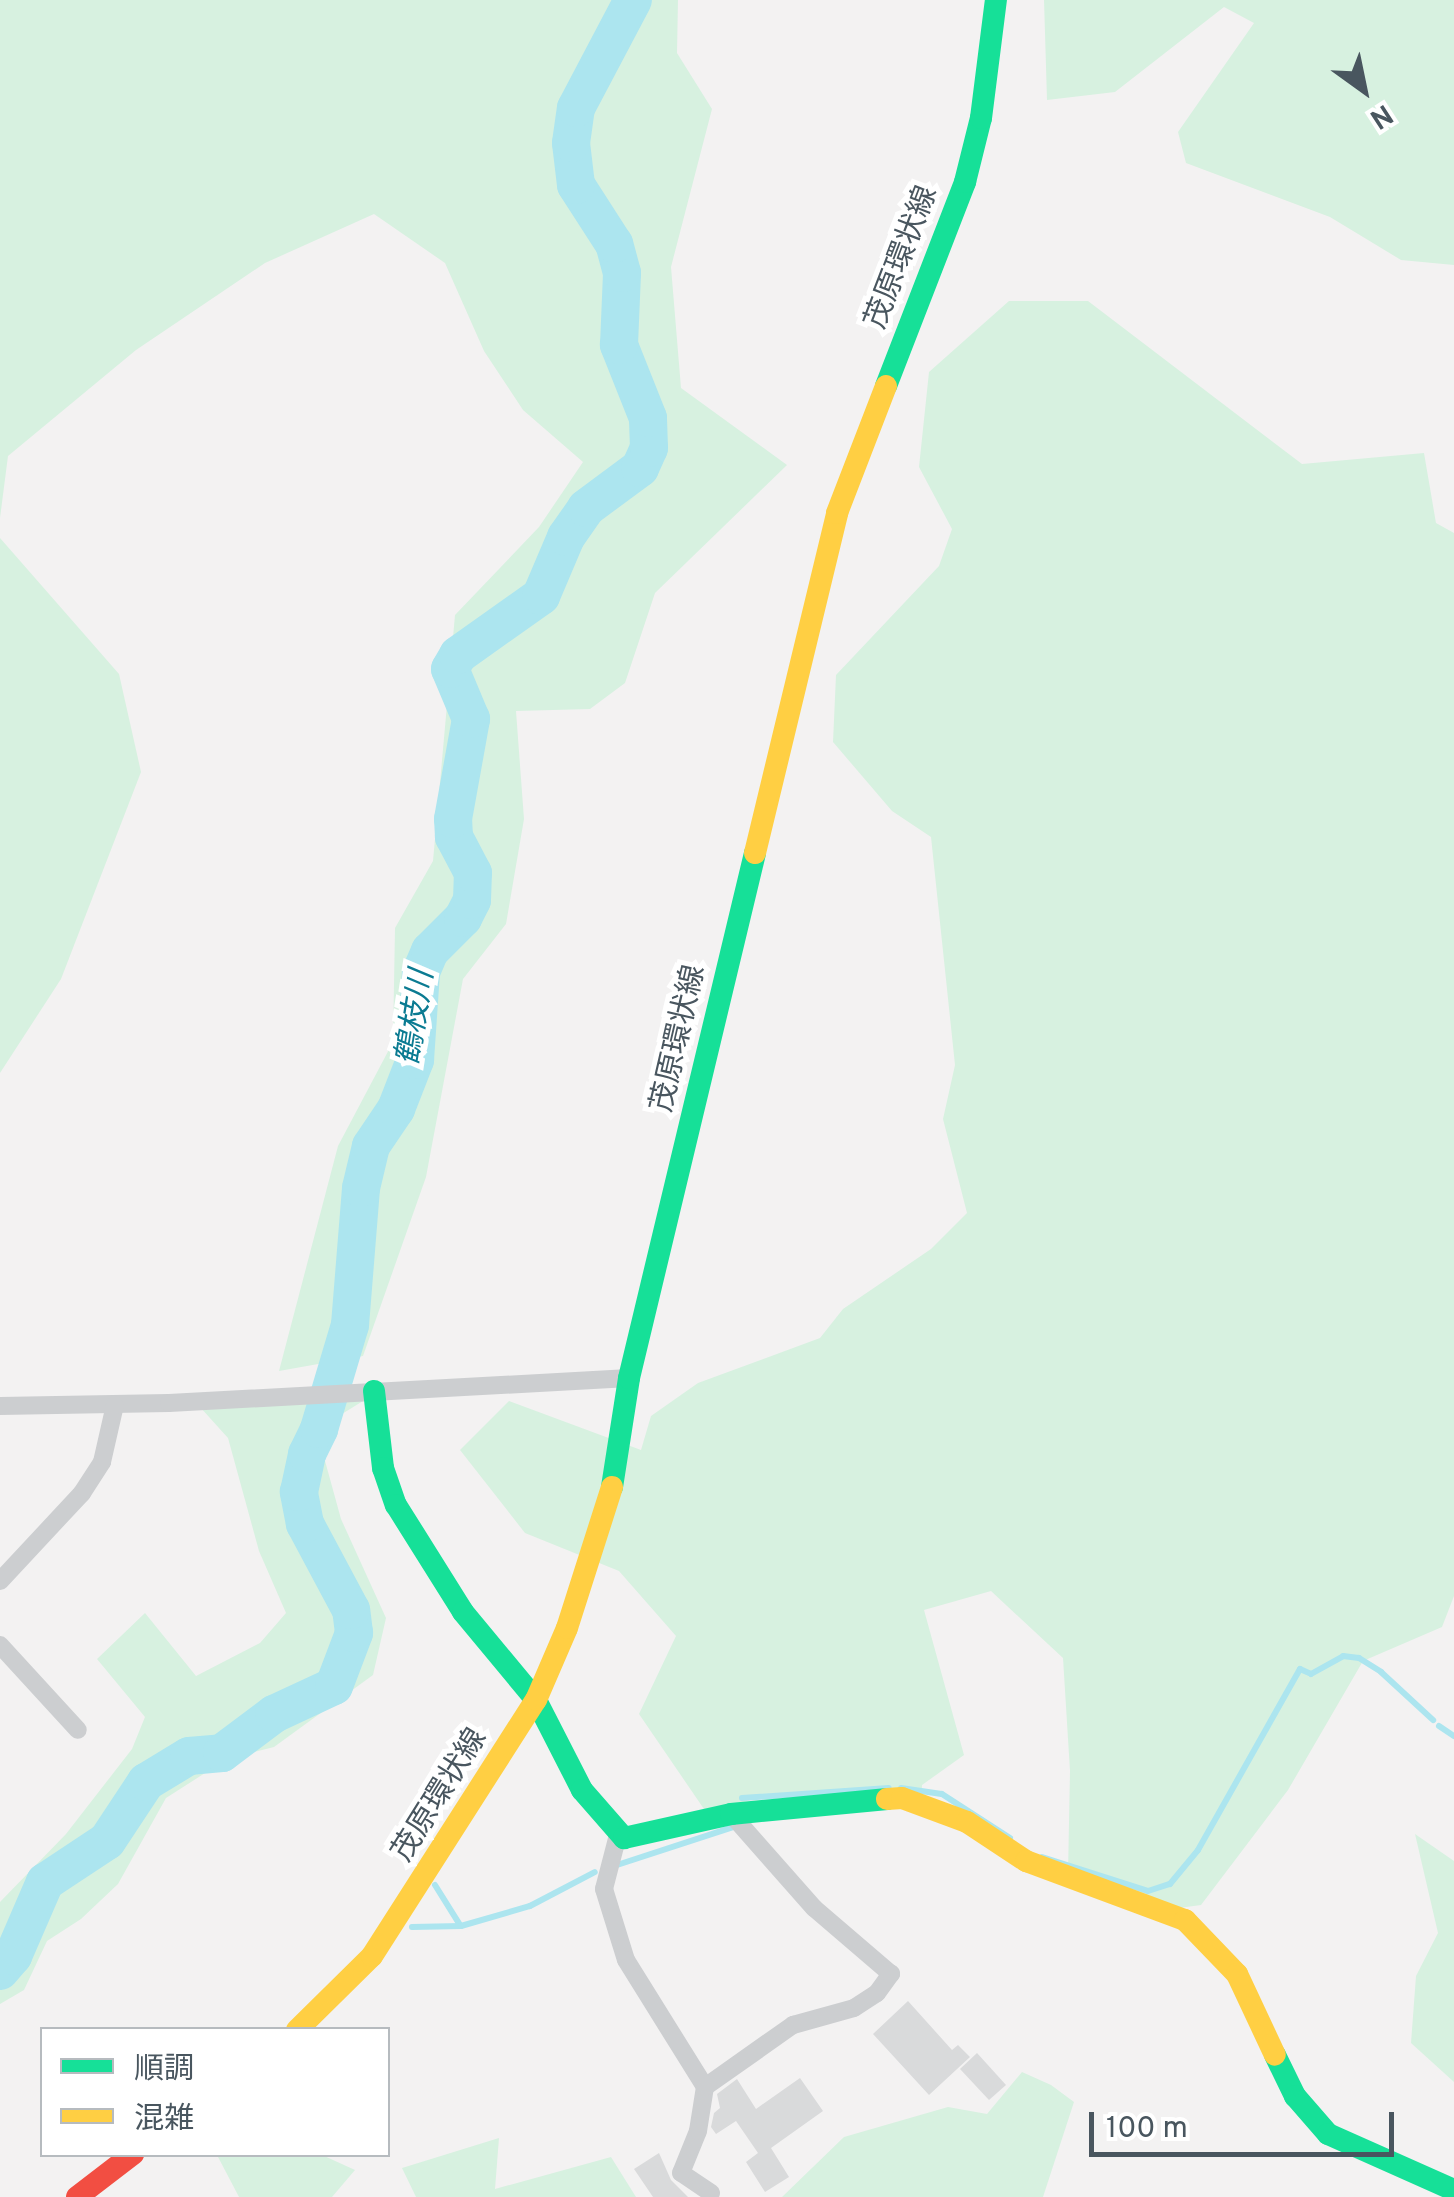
<!DOCTYPE html>
<html>
<head>
<meta charset="utf-8">
<style>
	body { margin:0 }
	#map { position:relative; width:1454px; height:2197px; overflow:hidden; background:#f3f2f2; font-family:Overpass,"Noto Sans JP",sans-serif }
	div>[style] { position:absolute }
	[style*='--x'] { left:calc(var(--x)*1px); top:calc(var(--y)*1px); width:calc(var(--w)*1px); rotate:calc(var(--a)*1deg) }
	.green>* { inset:0; background:#d7f1e0 }
	.stream>* { height:6px; margin:-3px; padding:0 3px; transform-origin:3px; border-radius:3px; background:#ace5ef }
	.river>* { height:38px; margin:-19px; padding:0 19px; transform-origin:19px; border-radius:19px; background:#ace5ef }
	.building>* { inset:0; background:#d9dadb }
	.street>* { height:18px; margin:-9px; padding:0 9px; transform-origin:9px; border-radius:9px; background:#ccced0 }
	.fast>* { height:22px; margin:-11px; padding:0 11px; transform-origin:11px; border-radius:11px; background:#16e098 }
	.slow>* { height:22px; margin:-11px; padding:0 11px; transform-origin:11px; border-radius:11px; background:#ffcf43 }
	.jam>* { height:22px; margin:-11px; padding:0 11px; transform-origin:11px; border-radius:11px; background:#f24e42 }
	span { translate:-50% -50%; white-space:nowrap; text-align:center; line-height:1.15; -webkit-text-stroke:10px #fff; paint-order:stroke }
	.street-label { font-size:30px; color:#49565f }
	.water-label { font-size:32px; color:#0b7b92; font-style:italic }
	.legend { position:absolute; left:40px; top:2027px; width:350px; height:130px; box-sizing:border-box; background:#fff; border:2px solid #b6bbbf; margin:0; padding:12px 18px; list-style:none; font-size:30px; color:#49565f }
	.legend li { display:flex; align-items:center; gap:20px; height:50px }
	.legend b { width:50px; border:2px solid #b6bbbf }
	.north { position:absolute; left:1314px; top:40px; width:100px; height:100px; -webkit-text-stroke:8px #fff; paint-order:stroke; rotate:147deg; font-size:28px; font-weight:700; line-height:40px; text-align:center; color:#49565f }
	.north::after { content:''; display:block; margin:auto; width:35px; height:45px; background:#49565f; clip-path:polygon(50% 0,100% 100%,50% 72%,0 100%) }
	.scale { position:absolute; left:1089px; top:2112px; width:305px; height:45px; box-sizing:border-box; border:5px solid #49565f; border-top:0; padding-left:12px; font-size:30px; line-height:35px; white-space:nowrap; color:#49565f; -webkit-text-stroke:8px #fff; paint-order:stroke }
</style>
</head>
<body>
<div id="map">
	<div class="green">
		<div style="clip-path:polygon(0 0,678px 0,677px 53px,712px 109px,671px 267px,681px 388px,787px 465px,655px 593px,625px 683px,590px 709px,516px 711px,524px 819px,506px 924px,463px 979px,426px 1177px,363px 1356px,279px 1371px,338px 1146px,393px 1042px,395px 928px,433px 861px,455px 615px,539px 527px,583px 462px,523px 410px,484px 351px,445px 263px,374px 214px,265px 263px,136px 350px,8px 456px,0 518px)"></div>
		<div style="clip-path:polygon(1044px 0,1454px 0,1454px 265px,1401px 260px,1330px 217px,1186px 163px,1178px 132px,1254px 23px,1224px 7px,1115px 92px,1047px 100px)"></div>
		<div style="clip-path:polygon(1009px 301px,1088px 301px,1302px 464px,1424px 453px,1436px 523px,1454px 533px,1454px 1596px,1442px 1627px,1363px 1661px,1288px 1790px,1201px 1905px,1179px 1908px,1068px 1874px,1070px 1771px,1063px 1658px,991px 1591px,924px 1610px,964px 1755px,922px 1785px,922px 1795px,762px 1797px,706px 1812px,639px 1714px,676px 1636px,619px 1571px,525px 1533px,460px 1450px,509px 1401px,641px 1450px,651px 1416px,698px 1383px,820px 1338px,843px 1309px,931px 1249px,967px 1213px,943px 1119px,955px 1065px,931px 837px,892px 811px,833px 742px,836px 675px,939px 566px,952px 529px,919px 467px,929px 372px)"></div>
		<div style="clip-path:polygon(0 538px,119px 674px,141px 772px,61px 979px,0 1073px)"></div>
		<div style="clip-path:polygon(363px 1401px,329px 1422px,319px 1439px,341px 1519px,386px 1618px,373px 1675px,274px 1747px,227px 1759px,166px 1798px,118px 1884px,81px 1919px,47px 1941px,24px 1990px,0 2004px,0 1902px,66px 1834px,132px 1749px,145px 1717px,97px 1659px,145px 1613px,196px 1676px,260px 1643px,286px 1613px,259px 1551px,228px 1438px,200px 1407px)"></div>
		<div style="clip-path:polygon(1415px 1834px,1454px 1861px,1454px 2082px,1411px 2043px,1416px 1976px,1438px 1933px)"></div>
		<div style="clip-path:polygon(1022px 2072px,1051px 2085px,1074px 2102px,1043px 2197px,782px 2197px,844px 2137px,948px 2107px,987px 2114px)"></div>
		<div style="clip-path:polygon(499px 2138px,495px 2189px,611px 2157px,636px 2197px,416px 2197px,402px 2168px)"></div>
		<div style="clip-path:polygon(217px 2155px,322px 2155px,355px 2170px,332px 2197px,239px 2197px)"></div>
	</div>
	<div class="stream">
		<div style="--x:1439;--y:1726;--w:18;--a:34"></div>
		<div style="--x:901;--y:1788;--w:41;--a:8.3"></div>
		<div style="--x:942;--y:1794;--w:81;--a:32.9"></div>
		<div style="--x:742;--y:1798;--w:147;--a:-3.9"></div>
		<div style="--x:1042;--y:1857;--w:111;--a:17.8"></div>
		<div style="--x:1148;--y:1891;--w:23;--a:-18"></div>
		<div style="--x:1170;--y:1884;--w:44;--a:-50.5"></div>
		<div style="--x:1198;--y:1850;--w:208;--a:-60.6"></div>
		<div style="--x:1300;--y:1669;--w:12;--a:24"></div>
		<div style="--x:1311;--y:1674;--w:37;--a:-29"></div>
		<div style="--x:1343;--y:1656;--w:16;--a:7"></div>
		<div style="--x:1359;--y:1658;--w:26;--a:32"></div>
		<div style="--x:1381;--y:1672;--w:71;--a:42.7"></div>
		<div style="--x:617;--y:1865;--w:122;--a:-18.1"></div>
		<div style="--x:435;--y:1885;--w:47;--a:58"></div>
		<div style="--x:412;--y:1927;--w:49;--a:-1.2"></div>
		<div style="--x:461;--y:1926;--w:72;--a:-16.2"></div>
		<div style="--x:530;--y:1906;--w:73;--a:-27.6"></div>
	</div>
	<div class="river">
		<div style="--x:0;--y:1971;--w:20;--a:-49"></div>
		<div style="--x:13;--y:1956;--w:81;--a:-66.6"></div>
		<div style="--x:45;--y:1882;--w:74;--a:-33.5"></div>
		<div style="--x:107;--y:1841;--w:71;--a:-56.5"></div>
		<div style="--x:146;--y:1782;--w:50;--a:-31.2"></div>
		<div style="--x:189;--y:1756;--w:33;--a:-5"></div>
		<div style="--x:222;--y:1753;--w:65;--a:-36.9"></div>
		<div style="--x:274;--y:1714;--w:66;--a:-25"></div>
		<div style="--x:334;--y:1686;--w:57;--a:-69.3"></div>
		<div style="--x:354;--y:1633;--w:23;--a:-97"></div>
		<div style="--x:351;--y:1610;--w:98;--a:-118.1"></div>
		<div style="--x:305;--y:1524;--w:33;--a:-101"></div>
		<div style="--x:299;--y:1492;--w:39;--a:-78"></div>
		<div style="--x:307;--y:1454;--w:28;--a:-64"></div>
		<div style="--x:319;--y:1429;--w:109;--a:-73.4"></div>
		<div style="--x:350;--y:1325;--w:137;--a:-85.4"></div>
		<div style="--x:361;--y:1188;--w:43;--a:-76.6"></div>
		<div style="--x:371;--y:1146;--w:45;--a:-56"></div>
		<div style="--x:396;--y:1109;--w:53;--a:-68.8"></div>
		<div style="--x:415;--y:1060;--w:88;--a:-86.1"></div>
		<div style="--x:421;--y:972;--w:23;--a:-67"></div>
		<div style="--x:430;--y:951;--w:47;--a:-45"></div>
		<div style="--x:463;--y:918;--w:20;--a:-63"></div>
		<div style="--x:472;--y:900;--w:27;--a:-88"></div>
		<div style="--x:473;--y:873;--w:41;--a:-117.8"></div>
		<div style="--x:454;--y:837;--w:18;--a:-93"></div>
		<div style="--x:453;--y:819;--w:102;--a:-79.8"></div>
		<div style="--x:471;--y:719;--w:54;--a:-112.8"></div>
		<div style="--x:450;--y:669;--w:16;--a:-60"></div>
		<div style="--x:458;--y:655;--w:102;--a:-35.4"></div>
		<div style="--x:541;--y:596;--w:64;--a:-67"></div>
		<div style="--x:566;--y:537;--w:35;--a:-55"></div>
		<div style="--x:586;--y:508;--w:67;--a:-36.5"></div>
		<div style="--x:640;--y:468;--w:22;--a:-66"></div>
		<div style="--x:649;--y:448;--w:30;--a:-92"></div>
		<div style="--x:648;--y:418;--w:79;--a:-111.7"></div>
		<div style="--x:619;--y:345;--w:72;--a:-87.6"></div>
		<div style="--x:622;--y:273;--w:30;--a:-105"></div>
		<div style="--x:614;--y:244;--w:70;--a:-122.8"></div>
		<div style="--x:576;--y:185;--w:42;--a:-96.8"></div>
		<div style="--x:571;--y:143;--w:35;--a:-82"></div>
		<div style="--x:576;--y:108;--w:122;--a:-62.2"></div>
	</div>
	<div class="building">
		<div style="clip-path:polygon(908px 2001px,952px 2050px,958px 2045px,970px 2057px,929px 2095px,873px 2034px)"></div>
		<div style="clip-path:polygon(977px 2053px,1006px 2085px,989px 2100px,960px 2069px)"></div>
		<div style="clip-path:polygon(800px 2078px,823px 2111px,771px 2148px,789px 2177px,765px 2192px,746px 2162px,758px 2153px,736px 2121px,716px 2134px,711px 2127px,714px 2113px,720px 2108px,717px 2094px,737px 2079px,756px 2109px)"></div>
		<div style="clip-path:polygon(659px 2153px,671px 2180px,688px 2197px,653px 2197px,634px 2169px)"></div>
	</div>
	<div class="street">
		<div style="--x:0;--y:1406;--w:169;--a:-1"></div>
		<div style="--x:169;--y:1403;--w:461;--a:-3.1"></div>
		<div style="--x:0;--y:1581;--w:120;--a:-47"></div>
		<div style="--x:82;--y:1493;--w:37;--a:-57"></div>
		<div style="--x:102;--y:1462;--w:58;--a:-77.2"></div>
		<div style="--x:0;--y:1645;--w:115;--a:47.5"></div>
		<div style="--x:619;--y:1831;--w:60;--a:104.5"></div>
		<div style="--x:604;--y:1889;--w:74;--a:72.8"></div>
		<div style="--x:626;--y:1960;--w:150;--a:58.1"></div>
		<div style="--x:711;--y:2193;--w:36;--a:-146"></div>
		<div style="--x:681;--y:2173;--w:45;--a:-68"></div>
		<div style="--x:698;--y:2131;--w:45;--a:-81"></div>
		<div style="--x:705;--y:2087;--w:108;--a:-35.2"></div>
		<div style="--x:793;--y:2025;--w:63;--a:-15.6"></div>
		<div style="--x:854;--y:2008;--w:27;--a:-33"></div>
		<div style="--x:877;--y:1993;--w:24;--a:-54"></div>
		<div style="--x:891;--y:1974;--w:101;--a:-139.4"></div>
		<div style="--x:814;--y:1908;--w:125;--a:-131.4"></div>
	</div>
	<div class="fast">
		<div style="--x:886;--y:386;--w:219;--a:-68.8"></div>
		<div style="--x:965;--y:182;--w:66;--a:-76"></div>
		<div style="--x:981;--y:118;--w:119;--a:-82.8"></div>
		<div style="--x:374;--y:1391;--w:78;--a:83.3"></div>
		<div style="--x:383;--y:1468;--w:39;--a:71"></div>
		<div style="--x:396;--y:1505;--w:126;--a:57.9"></div>
		<div style="--x:463;--y:1612;--w:114;--a:50.3"></div>
		<div style="--x:536;--y:1700;--w:101;--a:62.9"></div>
		<div style="--x:582;--y:1790;--w:64;--a:48.8"></div>
		<div style="--x:624;--y:1838;--w:110;--a:-12.6"></div>
		<div style="--x:731;--y:1814;--w:157;--a:-5.5"></div>
		<div style="--x:612;--y:1487;--w:110;--a:-81.1"></div>
		<div style="--x:629;--y:1378;--w:540;--a:-76.5"></div>
		<div style="--x:1275;--y:2055;--w:46;--a:64"></div>
		<div style="--x:1295;--y:2096;--w:50;--a:49"></div>
		<div style="--x:1328;--y:2134;--w:138;--a:24"></div>
	</div>
	<div class="slow">
		<div style="--x:755;--y:853;--w:350;--a:-76.4"></div>
		<div style="--x:837;--y:513;--w:136;--a:-68.9"></div>
		<div style="--x:887;--y:1799;--w:15;--a:-4"></div>
		<div style="--x:902;--y:1798;--w:69;--a:20.3"></div>
		<div style="--x:967;--y:1822;--w:71;--a:33.5"></div>
		<div style="--x:1026;--y:1861;--w:170;--a:20.4"></div>
		<div style="--x:1185;--y:1920;--w:75;--a:46.1"></div>
		<div style="--x:1237;--y:1974;--w:89;--a:64.9"></div>
		<div style="--x:297;--y:2030;--w:105;--a:-44.6"></div>
		<div style="--x:372;--y:1956;--w:304;--a:-57.4"></div>
		<div style="--x:536;--y:1700;--w:78;--a:-66.7"></div>
		<div style="--x:567;--y:1628;--w:148;--a:-72.3"></div>
	</div>
	<div class="jam">
		<div style="--x:77;--y:2197;--w:71;--a:-37.5"></div>
	</div>
	<div class="street-label">
		<span style="left:903px;top:258px;rotate:-69deg">茂原環状線</span>
		<span style="left:680px;top:1039px;rotate:-77deg">茂原環状線</span>
		<span style="left:441px;top:1796px;rotate:-58deg">茂原環状線</span>
	</div>
	<div class="water-label">
		<span style="left:417px;top:1018px;rotate:-81deg">鶴枝川</span>
	</div>
	<ul class="legend">
	<li><b style="height:12px;background:#16e098"></b>順調</li>
	<li><b style="height:12px;background:#ffcf43"></b>混雑</li>
	</ul>
	<div class="north">N</div>
	<div class="scale">100 m</div>
</div>
</body>
</html>
